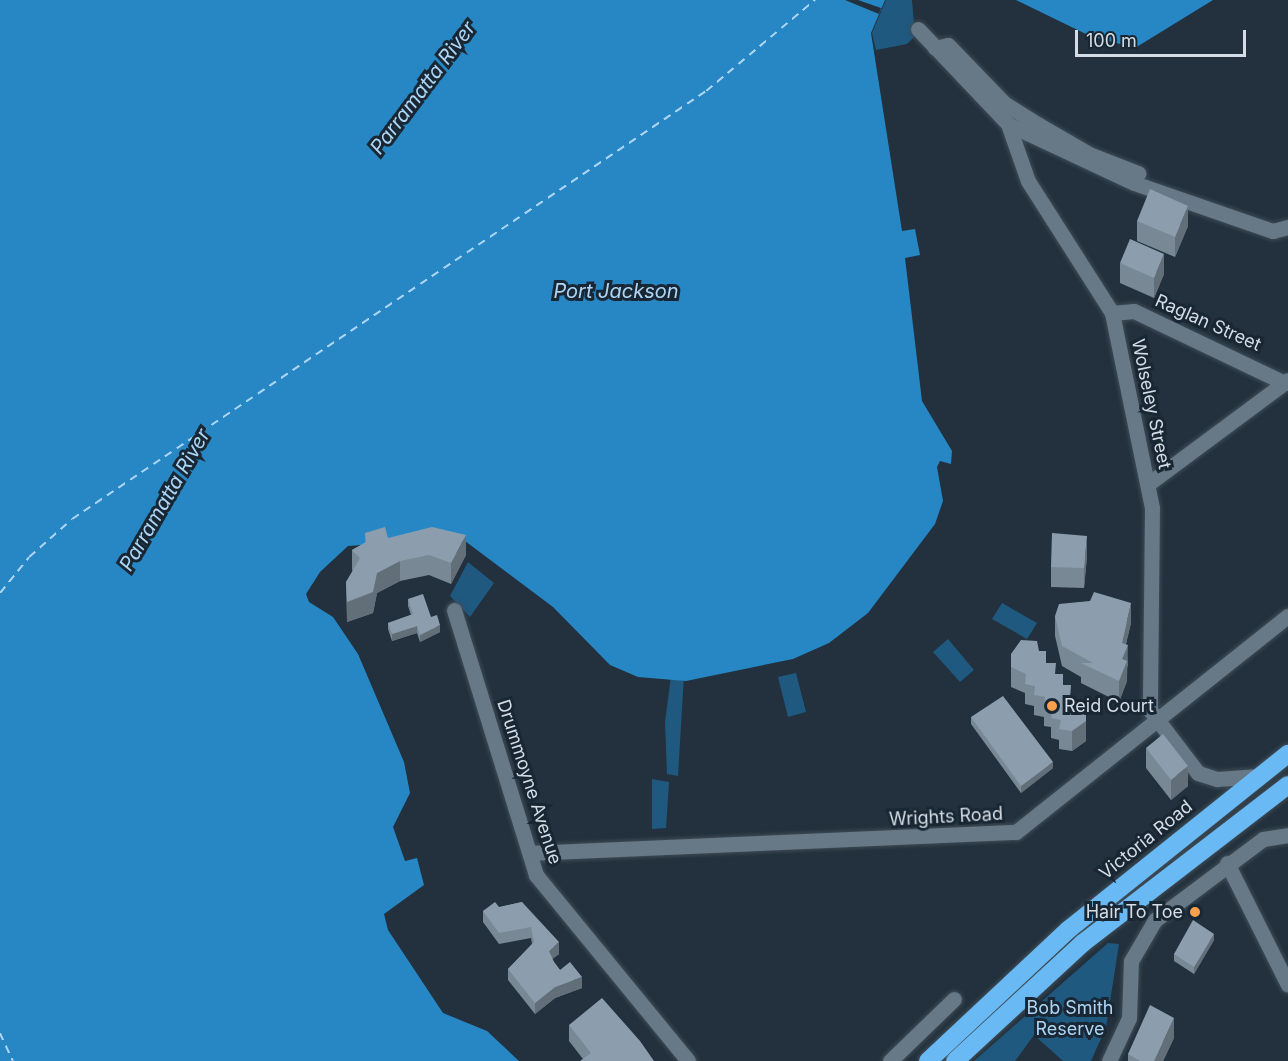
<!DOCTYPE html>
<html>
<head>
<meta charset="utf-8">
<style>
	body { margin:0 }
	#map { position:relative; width:1288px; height:1061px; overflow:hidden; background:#22313d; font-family:Inter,sans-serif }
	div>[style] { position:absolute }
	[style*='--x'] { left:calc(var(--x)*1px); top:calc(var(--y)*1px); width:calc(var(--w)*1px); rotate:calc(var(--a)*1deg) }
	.green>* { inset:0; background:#1f5980 }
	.water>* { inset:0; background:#2787c4 }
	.pier>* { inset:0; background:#22313d }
	.ferry>* { height:1.5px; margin-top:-0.75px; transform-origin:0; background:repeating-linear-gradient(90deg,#add6f6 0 8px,transparent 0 14px) }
	.roads { filter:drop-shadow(0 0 2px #3f4c56) drop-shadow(0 0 2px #3f4c56) }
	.minor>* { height:15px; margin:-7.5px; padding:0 7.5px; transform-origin:7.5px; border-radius:7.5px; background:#677987 }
	.highway>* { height:18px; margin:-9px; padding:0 9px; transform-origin:9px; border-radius:9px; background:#68b9f4 }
	.wall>* { inset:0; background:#788895 }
	.shaded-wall>* { inset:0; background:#626f79 }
	.building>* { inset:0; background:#8c9ead }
	.dots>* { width:16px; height:16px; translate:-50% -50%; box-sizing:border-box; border:3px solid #182733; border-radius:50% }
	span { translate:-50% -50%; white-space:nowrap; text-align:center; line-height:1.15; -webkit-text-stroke:6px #182733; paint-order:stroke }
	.street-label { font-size:18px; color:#d4dde5 }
	.poi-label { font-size:18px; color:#d4dde5 }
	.left { translate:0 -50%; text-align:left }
	.right { translate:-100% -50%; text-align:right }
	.park-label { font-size:18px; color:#add6f6 }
	.water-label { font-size:20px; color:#add6f6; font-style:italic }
	.scale { position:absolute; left:1075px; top:30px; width:171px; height:27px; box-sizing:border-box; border:3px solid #d4dde5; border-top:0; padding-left:8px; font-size:18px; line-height:21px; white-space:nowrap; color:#d4dde5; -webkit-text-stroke:4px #182733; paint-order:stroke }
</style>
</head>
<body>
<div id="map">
	<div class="green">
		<div style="clip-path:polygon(886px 0,912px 0,915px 36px,907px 44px,876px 50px,872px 33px)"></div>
		<div style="clip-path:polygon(468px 562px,494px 583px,470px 617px,450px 596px)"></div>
		<div style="clip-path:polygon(1002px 603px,1037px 623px,1027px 639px,992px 619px)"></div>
		<div style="clip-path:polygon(948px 639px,974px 670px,960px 682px,933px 652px)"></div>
		<div style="clip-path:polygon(796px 673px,806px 712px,788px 717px,778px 677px)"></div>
		<div style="clip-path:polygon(684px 675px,678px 776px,667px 774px,665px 722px,671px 676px)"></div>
		<div style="clip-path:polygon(652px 779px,669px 782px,666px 828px,652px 829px)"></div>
		<div style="clip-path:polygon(1108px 943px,1119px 944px,1106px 1027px,1091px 1061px,1063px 1061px,1034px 1035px,1015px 1061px,974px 1061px)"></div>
	</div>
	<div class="water">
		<div style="clip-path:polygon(0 0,885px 0,871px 33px,902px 231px,915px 229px,920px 255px,905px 258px,922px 401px,952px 451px,951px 464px,940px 461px,937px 467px,943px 501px,935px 524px,868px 613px,829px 643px,793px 659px,686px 681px,638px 677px,610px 665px,553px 607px,461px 538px,348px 546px,320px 572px,306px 594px,309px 602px,333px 617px,358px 654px,404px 762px,410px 793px,393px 827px,405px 861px,417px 858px,424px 885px,384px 914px,388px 930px,443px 1013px,487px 1031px,519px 1061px,0 1061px)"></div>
		<div style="clip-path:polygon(1016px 0,1213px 0,1135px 48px,1090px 36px)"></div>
	</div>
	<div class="pier">
		<div style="clip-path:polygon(845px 0,858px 0,881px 8px,879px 14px)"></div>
	</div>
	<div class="ferry">
		<div style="--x:0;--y:593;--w:46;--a:-51.1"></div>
		<div style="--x:29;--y:557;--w:57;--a:-41.5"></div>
		<div style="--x:72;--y:519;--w:765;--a:-34.02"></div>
		<div style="--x:706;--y:91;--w:142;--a:-39.9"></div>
		<div style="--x:0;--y:1033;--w:31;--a:65"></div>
	</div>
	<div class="roads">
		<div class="minor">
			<div style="--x:918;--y:29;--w:131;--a:46.5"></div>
			<div style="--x:1008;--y:124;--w:60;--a:70.7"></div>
			<div style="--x:1028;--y:181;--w:156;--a:57.5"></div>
			<div style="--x:1112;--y:313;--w:199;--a:78.4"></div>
			<div style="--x:1152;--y:508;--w:202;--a:90.6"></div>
			<div style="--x:1150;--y:710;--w:79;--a:52.7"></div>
			<div style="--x:1198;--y:773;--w:20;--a:18"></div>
			<div style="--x:1217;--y:779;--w:42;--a:-4.1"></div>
			<div style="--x:935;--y:48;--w:13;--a:-13"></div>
			<div style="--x:948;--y:45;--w:81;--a:46"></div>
			<div style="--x:1004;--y:103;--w:41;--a:32.2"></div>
			<div style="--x:1039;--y:125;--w:58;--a:30.1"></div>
			<div style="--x:1089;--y:154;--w:53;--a:21.2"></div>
			<div style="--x:1008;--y:124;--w:139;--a:25.1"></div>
			<div style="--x:1134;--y:183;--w:147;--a:19.1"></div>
			<div style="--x:1273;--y:231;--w:16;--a:-15"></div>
			<div style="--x:1112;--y:313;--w:22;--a:-5"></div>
			<div style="--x:1134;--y:311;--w:167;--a:25.5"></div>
			<div style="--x:1148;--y:484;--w:174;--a:-36.6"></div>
			<div style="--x:454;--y:610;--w:277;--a:72.8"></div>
			<div style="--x:536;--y:875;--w:240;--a:50.7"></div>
			<div style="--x:530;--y:853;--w:486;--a:-2.5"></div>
			<div style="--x:1016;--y:832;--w:347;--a:-38.5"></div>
			<div style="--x:1227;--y:863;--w:136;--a:63.4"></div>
			<div style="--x:890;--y:1061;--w:89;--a:-44.1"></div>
			<div style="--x:1109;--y:1061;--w:47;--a:-65.1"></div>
			<div style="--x:1129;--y:1018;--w:57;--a:-88"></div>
			<div style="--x:1131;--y:961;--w:48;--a:-59.7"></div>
			<div style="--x:1155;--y:920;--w:135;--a:-36.9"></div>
			<div style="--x:1263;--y:839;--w:25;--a:-9"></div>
		</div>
		<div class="highway">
			<div style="--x:928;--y:1061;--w:192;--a:-43.1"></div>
			<div style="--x:1068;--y:930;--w:282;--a:-38.7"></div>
			<div style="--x:955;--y:1061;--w:174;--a:-42.7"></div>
			<div style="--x:1083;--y:943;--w:259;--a:-37.6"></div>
		</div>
	</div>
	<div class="wall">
		<div style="clip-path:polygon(1137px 221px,1188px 226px,1175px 257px,1137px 241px)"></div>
		<div style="clip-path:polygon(1120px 263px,1164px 274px,1154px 298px,1120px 283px)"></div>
		<div style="clip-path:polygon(365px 533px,388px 538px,466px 555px,451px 584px,429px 575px,400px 581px,377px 593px,373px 613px,347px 622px,346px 582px,353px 571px,352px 570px,352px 550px,365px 543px)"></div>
		<div style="clip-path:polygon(1087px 556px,1084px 588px,1051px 587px,1051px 567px)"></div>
		<div style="clip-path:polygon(408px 599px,431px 617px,440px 632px,420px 642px,417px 633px,392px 641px,388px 629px,388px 623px,411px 615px,408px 606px)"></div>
		<div style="clip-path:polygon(1055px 616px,1131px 623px,1126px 644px,1128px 665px,1127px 668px,1127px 681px,1119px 702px,1081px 683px,1081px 677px,1062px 666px,1055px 636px)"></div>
		<div style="clip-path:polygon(1039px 651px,1046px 663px,1063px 685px,1076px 710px,1086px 741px,1072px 751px,1059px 749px,1059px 740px,1051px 738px,1051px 727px,1044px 726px,1044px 717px,1034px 715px,1034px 706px,1025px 704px,1025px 693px,1011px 687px,1011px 667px)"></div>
		<div style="clip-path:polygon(971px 717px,1053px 768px,1021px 793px,971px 724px)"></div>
		<div style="clip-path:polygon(1146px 748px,1188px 786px,1171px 800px,1146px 768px)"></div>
		<div style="clip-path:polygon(522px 902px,559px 954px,552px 959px,554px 962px,560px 970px,582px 988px,555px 998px,535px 1014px,508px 980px,508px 969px,532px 944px,531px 938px,499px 944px,483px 922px,483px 911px)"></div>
		<div style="clip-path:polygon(1214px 940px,1194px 974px,1174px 961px,1174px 954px)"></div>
		<div style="clip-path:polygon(569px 1025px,640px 1041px,583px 1059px,569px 1041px)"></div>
		<div style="clip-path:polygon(1174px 1038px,1163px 1061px,1128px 1061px,1128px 1054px)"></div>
	</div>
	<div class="shaded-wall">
		<div style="clip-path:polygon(1188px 206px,1188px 226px,1175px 257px,1175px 237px)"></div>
		<div style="clip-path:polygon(1164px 254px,1164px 274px,1154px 298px,1154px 278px)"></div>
		<div style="clip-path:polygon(466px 535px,466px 555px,451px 584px,451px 563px)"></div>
		<div style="clip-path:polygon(1087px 536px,1087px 556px,1084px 588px,1084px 568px)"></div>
		<div style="clip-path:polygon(400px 561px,400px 581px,377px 593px,373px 613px,347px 622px,347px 602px,377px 573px)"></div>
		<div style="clip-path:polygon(1131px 603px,1131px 623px,1123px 656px,1128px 645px,1127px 681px,1119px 702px,1119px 681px,1122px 643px)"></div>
		<div style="clip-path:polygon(440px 625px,440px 632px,420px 642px,420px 635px)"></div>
		<div style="clip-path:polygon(417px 626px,417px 633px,392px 641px,392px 634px)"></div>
		<div style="clip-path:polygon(1086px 710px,1086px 741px,1072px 751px,1072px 731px)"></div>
		<div style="clip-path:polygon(1053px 762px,1053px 768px,1021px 793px,1021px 786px)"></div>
		<div style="clip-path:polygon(1188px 766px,1188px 786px,1171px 800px,1171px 780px)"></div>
		<div style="clip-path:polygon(1214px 934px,1214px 940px,1194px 974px,1194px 967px)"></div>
		<div style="clip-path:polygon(559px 942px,559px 954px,549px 962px,549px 951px)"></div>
		<div style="clip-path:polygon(582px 977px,582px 988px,555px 998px,535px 1014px,535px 1003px,555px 987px)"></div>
		<div style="clip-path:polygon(1174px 1018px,1174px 1038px,1163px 1061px,1154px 1061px)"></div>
	</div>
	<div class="building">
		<div style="clip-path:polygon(1150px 189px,1188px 206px,1175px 237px,1137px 221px)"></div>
		<div style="clip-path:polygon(1130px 239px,1164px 254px,1154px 278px,1120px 263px)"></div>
		<div style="clip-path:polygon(385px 527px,388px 538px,432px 527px,466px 535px,451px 563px,429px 555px,400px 561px,377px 573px,373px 592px,347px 602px,346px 582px,360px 558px,352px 550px,366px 542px,365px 533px)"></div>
		<div style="clip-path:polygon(1052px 533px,1087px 536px,1084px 568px,1051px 567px)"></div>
		<div style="clip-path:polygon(1094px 592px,1131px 603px,1122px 643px,1128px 645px,1122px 659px,1127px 661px,1119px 681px,1081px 663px,1093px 663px,1062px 646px,1055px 616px,1059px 604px,1090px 601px)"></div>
		<div style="clip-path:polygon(423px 594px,431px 617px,437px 615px,440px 625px,420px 635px,417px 626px,392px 634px,388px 623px,413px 614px,408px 599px)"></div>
		<div style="clip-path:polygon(1021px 640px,1037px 641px,1039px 651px,1046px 651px,1046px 663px,1056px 663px,1055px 674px,1063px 674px,1063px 685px,1071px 685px,1070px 699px,1076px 699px,1076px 710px,1086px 710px,1086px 721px,1072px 731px,1059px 729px,1061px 720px,1051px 718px,1053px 708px,1044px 706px,1045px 697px,1034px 695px,1035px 686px,1025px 684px,1026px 674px,1011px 667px,1011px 654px)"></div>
		<div style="clip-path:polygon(1003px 696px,1053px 762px,1021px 786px,971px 717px)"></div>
		<div style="clip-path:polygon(1163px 734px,1188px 766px,1171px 780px,1146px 748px)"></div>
		<div style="clip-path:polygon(495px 902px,499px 907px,522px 902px,559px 942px,549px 951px,554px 962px,560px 970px,570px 962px,582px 977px,555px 987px,535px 1003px,508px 969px,534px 942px,531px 927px,499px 933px,483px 911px)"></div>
		<div style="clip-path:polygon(1193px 920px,1214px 934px,1194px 967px,1174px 954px)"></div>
		<div style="clip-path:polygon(602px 998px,640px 1041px,654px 1061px,580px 1061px,591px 1053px,569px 1025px)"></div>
		<div style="clip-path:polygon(1150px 1005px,1174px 1018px,1154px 1061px,1140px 1061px,1128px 1054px)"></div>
	</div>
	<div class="dots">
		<div style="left:1052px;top:706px;background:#f8a04b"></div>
		<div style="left:1195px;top:912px;background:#f8a04b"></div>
	</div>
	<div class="street-label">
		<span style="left:1208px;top:323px;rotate:24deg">Raglan Street</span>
		<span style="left:1151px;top:404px;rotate:78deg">Wolseley Street</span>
		<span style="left:529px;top:782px;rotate:72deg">Drummoyne Avenue</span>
		<span style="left:946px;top:817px;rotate:-3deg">Wrights Road</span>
		<span style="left:1146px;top:840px;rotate:-39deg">Victoria Road</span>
	</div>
	<div class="poi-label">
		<span class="left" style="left:1064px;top:706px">Reid Court</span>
		<span class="right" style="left:1183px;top:912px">Hair To Toe</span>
	</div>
	<div class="park-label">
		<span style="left:1070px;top:1019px">Bob Smith<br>Reserve</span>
	</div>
	<div class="water-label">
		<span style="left:423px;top:88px;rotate:-53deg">Parramatta River</span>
		<span style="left:616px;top:291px">Port Jackson</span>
		<span style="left:165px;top:500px;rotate:-60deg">Parramatta River</span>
	</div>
	<div class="scale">100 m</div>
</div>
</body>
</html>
